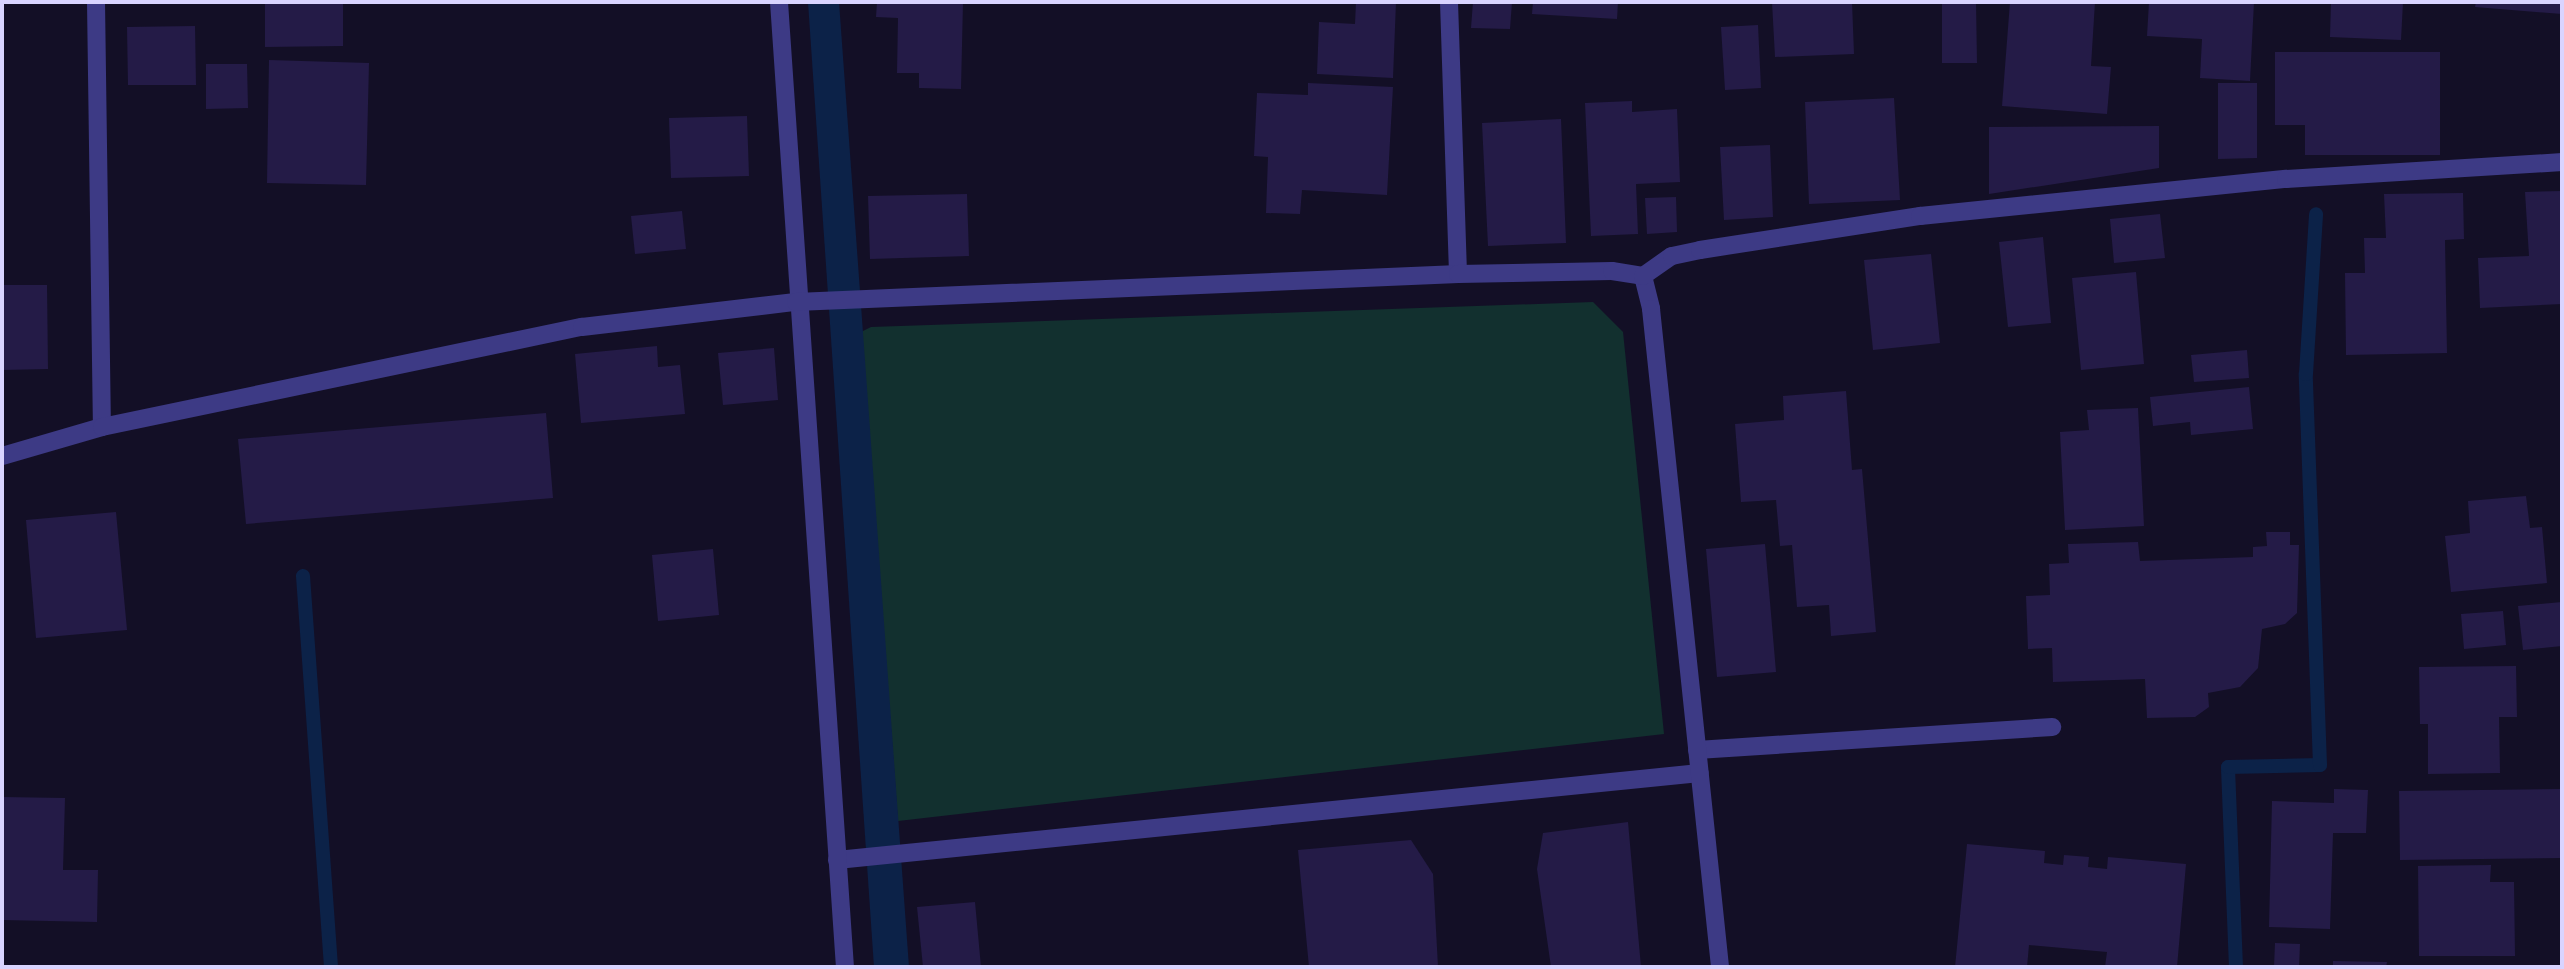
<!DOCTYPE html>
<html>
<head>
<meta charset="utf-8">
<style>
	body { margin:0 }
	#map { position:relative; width:2564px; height:969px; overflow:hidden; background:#130f26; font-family:"Space Grotesk",sans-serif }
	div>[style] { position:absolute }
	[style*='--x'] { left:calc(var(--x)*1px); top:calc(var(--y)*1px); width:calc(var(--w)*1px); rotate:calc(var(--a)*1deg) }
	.green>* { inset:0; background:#12302f }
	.water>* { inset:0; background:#0c2248 }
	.stream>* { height:14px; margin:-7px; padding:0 7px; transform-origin:7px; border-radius:7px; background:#0c2248 }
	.building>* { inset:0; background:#241b47 }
	.service>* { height:18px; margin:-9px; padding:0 9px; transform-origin:9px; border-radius:9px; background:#3d3a85 }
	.minor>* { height:18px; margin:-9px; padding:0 9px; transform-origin:9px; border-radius:9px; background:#3d3a85 }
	span { translate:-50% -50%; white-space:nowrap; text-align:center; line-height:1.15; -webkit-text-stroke:6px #130f26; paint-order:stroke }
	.frame { position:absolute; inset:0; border:4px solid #d9d4ff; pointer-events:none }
</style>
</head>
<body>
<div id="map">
	<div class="green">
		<div style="clip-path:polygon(1593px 302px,1623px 332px,1664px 734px,898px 821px,861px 332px,871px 327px)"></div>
	</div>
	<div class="water">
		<div style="clip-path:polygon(808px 2px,839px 2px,909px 967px,874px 967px)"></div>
	</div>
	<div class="stream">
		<div style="--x:303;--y:576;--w:392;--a:85.9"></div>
		<div style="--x:2236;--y:967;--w:200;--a:-92.3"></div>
		<div style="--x:2228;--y:767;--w:92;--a:-1.2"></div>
		<div style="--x:2320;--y:765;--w:391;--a:-92.1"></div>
		<div style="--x:2306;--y:374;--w:160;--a:-86.4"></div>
	</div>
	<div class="building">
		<div style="clip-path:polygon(265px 2px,343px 2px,343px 46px,265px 47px)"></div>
		<div style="clip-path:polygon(877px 2px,963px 2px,961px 89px,919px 88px,919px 73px,897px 73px,898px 18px,876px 17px)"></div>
		<div style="clip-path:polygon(1356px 2px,1396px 2px,1393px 78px,1317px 74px,1319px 22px,1355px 24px)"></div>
		<div style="clip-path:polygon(1473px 2px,1512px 2px,1510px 29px,1471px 28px)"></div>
		<div style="clip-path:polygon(1533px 2px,1618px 2px,1617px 19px,1532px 14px)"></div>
		<div style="clip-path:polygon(1772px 2px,1852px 2px,1854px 54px,1775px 57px)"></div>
		<div style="clip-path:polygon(1942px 2px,1976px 2px,1977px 63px,1942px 63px)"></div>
		<div style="clip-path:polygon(2010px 2px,2095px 2px,2091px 66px,2111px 67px,2107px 114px,2002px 106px)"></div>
		<div style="clip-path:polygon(2149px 2px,2254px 2px,2250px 81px,2200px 78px,2202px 39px,2147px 36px)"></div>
		<div style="clip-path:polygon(2331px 2px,2403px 2px,2401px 40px,2330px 37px)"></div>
		<div style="clip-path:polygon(2476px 2px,2562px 2px,2562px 14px,2475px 7px)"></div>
		<div style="clip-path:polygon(1758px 25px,1761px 88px,1725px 90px,1721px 27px)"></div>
		<div style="clip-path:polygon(195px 26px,196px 85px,128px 85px,127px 27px)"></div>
		<div style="clip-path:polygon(2275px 52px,2440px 52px,2440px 155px,2305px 155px,2305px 125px,2275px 125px)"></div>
		<div style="clip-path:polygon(269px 60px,369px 63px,366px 185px,267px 183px)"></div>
		<div style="clip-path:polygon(206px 64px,247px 64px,248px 108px,206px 109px)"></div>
		<div style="clip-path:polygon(1308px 83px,1393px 87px,1387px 195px,1302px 190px,1300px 214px,1266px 213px,1268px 157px,1254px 156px,1257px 93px,1308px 95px)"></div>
		<div style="clip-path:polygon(2218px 83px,2257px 83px,2257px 158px,2218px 159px)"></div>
		<div style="clip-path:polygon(1894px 98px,1900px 200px,1809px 204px,1805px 102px)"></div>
		<div style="clip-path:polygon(1632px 101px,1632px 112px,1677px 109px,1680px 182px,1636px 184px,1638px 234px,1591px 236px,1585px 103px)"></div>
		<div style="clip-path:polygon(747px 116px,749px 176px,671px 178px,669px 118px)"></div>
		<div style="clip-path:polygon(1561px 119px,1566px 243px,1488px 246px,1482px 123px)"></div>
		<div style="clip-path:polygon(2159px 126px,2159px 168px,1989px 194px,1989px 127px)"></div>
		<div style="clip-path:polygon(1770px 145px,1773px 217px,1724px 220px,1720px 147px)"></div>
		<div style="clip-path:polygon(2562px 191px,2562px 304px,2480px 308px,2478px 258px,2529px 256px,2525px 192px)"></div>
		<div style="clip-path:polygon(2463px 193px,2464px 239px,2445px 240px,2447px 353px,2346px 355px,2345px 273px,2365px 273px,2364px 238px,2386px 238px,2384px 194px)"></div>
		<div style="clip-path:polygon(967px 194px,969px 256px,870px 259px,868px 196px)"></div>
		<div style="clip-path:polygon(1676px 197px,1677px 232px,1647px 234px,1645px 198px)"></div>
		<div style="clip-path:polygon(682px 211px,686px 249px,635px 254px,631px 216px)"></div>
		<div style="clip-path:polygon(2160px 214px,2165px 258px,2114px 263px,2110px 219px)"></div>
		<div style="clip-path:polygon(2043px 237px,2051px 323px,2008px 327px,1999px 242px)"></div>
		<div style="clip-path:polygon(1931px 254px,1940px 343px,1873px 350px,1864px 260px)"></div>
		<div style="clip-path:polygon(2136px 272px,2144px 364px,2081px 370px,2072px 278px)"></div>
		<div style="clip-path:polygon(2px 285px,47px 285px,48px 369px,2px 370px)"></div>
		<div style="clip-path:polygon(657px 346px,658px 367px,680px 365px,685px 414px,581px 423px,575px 354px)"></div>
		<div style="clip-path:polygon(774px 348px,778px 400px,723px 405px,718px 353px)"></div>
		<div style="clip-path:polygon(2247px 350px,2249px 378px,2194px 382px,2191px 355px)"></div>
		<div style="clip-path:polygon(2249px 387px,2253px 429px,2191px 435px,2190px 422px,2153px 426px,2150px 397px)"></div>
		<div style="clip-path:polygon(1846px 391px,1852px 470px,1862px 469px,1876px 632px,1831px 636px,1829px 605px,1797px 607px,1792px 545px,1780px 546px,1776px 500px,1741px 502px,1735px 424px,1784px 420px,1783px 396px)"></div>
		<div style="clip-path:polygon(2138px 408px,2144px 526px,2065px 530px,2060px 432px,2089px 430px,2087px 410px)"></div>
		<div style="clip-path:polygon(546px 413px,553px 498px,246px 524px,238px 439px)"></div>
		<div style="clip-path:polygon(2526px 496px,2530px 528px,2542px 527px,2547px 583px,2451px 592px,2445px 536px,2470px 533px,2468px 501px)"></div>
		<div style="clip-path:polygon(116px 512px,127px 630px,36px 638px,26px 520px)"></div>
		<div style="clip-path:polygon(2266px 532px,2290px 532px,2290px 545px,2299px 545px,2297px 613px,2285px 624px,2262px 629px,2258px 668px,2240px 687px,2208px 693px,2209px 707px,2195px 717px,2147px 718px,2145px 679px,2053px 682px,2052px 648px,2028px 649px,2026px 596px,2050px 595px,2049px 564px,2069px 563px,2068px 544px,2138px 542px,2140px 561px,2253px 557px,2253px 547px,2267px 546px)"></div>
		<div style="clip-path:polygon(1765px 544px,1776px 672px,1717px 677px,1706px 549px)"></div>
		<div style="clip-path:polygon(713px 549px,719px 615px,658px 621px,652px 555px)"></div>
		<div style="clip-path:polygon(2562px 602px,2562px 646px,2523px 650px,2518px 606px)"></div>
		<div style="clip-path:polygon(2503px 611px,2506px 645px,2464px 649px,2461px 614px)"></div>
		<div style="clip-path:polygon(2516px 666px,2517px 717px,2499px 717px,2500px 773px,2428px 774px,2428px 724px,2420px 724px,2419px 667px)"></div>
		<div style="clip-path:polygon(2334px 789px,2368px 790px,2366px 833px,2333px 833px,2330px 929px,2269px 927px,2272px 801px,2334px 803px)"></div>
		<div style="clip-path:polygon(2562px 789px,2562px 858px,2400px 860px,2399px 791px)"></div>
		<div style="clip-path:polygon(2px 797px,65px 798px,63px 870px,98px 870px,97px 922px,2px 920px)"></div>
		<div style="clip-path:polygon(1628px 822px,1641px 967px,1551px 967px,1537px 869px,1543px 833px)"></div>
		<div style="clip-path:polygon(1411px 840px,1433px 874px,1438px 967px,1309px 967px,1298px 850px)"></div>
		<div style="clip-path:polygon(1967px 844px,2045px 851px,2044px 863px,2063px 865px,2064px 855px,2089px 857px,2088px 867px,2107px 869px,2108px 857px,2186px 864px,2177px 967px,2105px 967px,2107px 952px,2029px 945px,2027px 967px,1955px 967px)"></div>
		<div style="clip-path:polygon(2491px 865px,2490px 882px,2514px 882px,2515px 956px,2419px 956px,2418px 866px)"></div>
		<div style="clip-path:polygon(975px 902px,981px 967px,923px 967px,917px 907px)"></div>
		<div style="clip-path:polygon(2275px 943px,2300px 944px,2299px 967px,2274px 967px)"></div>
		<div style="clip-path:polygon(2333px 961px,2387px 962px,2386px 967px,2333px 967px)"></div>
	</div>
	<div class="service">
		<div style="--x:1697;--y:750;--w:356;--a:-3.7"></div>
		<div style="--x:837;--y:860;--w:867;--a:-5.76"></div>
	</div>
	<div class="minor">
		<div style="--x:96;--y:2;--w:425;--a:89.2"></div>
		<div style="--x:779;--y:2;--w:967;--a:86.09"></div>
		<div style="--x:1449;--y:2;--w:272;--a:88.1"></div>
		<div style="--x:1643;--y:276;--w:34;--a:76"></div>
		<div style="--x:1651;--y:309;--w:662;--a:84.01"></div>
		<div style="--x:2;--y:456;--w:104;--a:-16.2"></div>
		<div style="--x:102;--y:427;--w:490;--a:-11.8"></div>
		<div style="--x:582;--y:327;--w:215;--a:-6.7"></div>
		<div style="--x:796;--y:302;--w:663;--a:-2.42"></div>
		<div style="--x:1458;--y:274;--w:154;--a:-1.1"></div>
		<div style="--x:1612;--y:271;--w:31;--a:9"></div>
		<div style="--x:1643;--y:276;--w:35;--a:-35"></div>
		<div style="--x:1672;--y:256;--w:29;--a:-12"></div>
		<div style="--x:1700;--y:250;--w:223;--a:-8.8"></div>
		<div style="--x:1920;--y:216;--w:368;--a:-5.8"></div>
		<div style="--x:2286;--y:179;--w:277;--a:-3.5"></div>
	</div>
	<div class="frame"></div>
</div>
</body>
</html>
